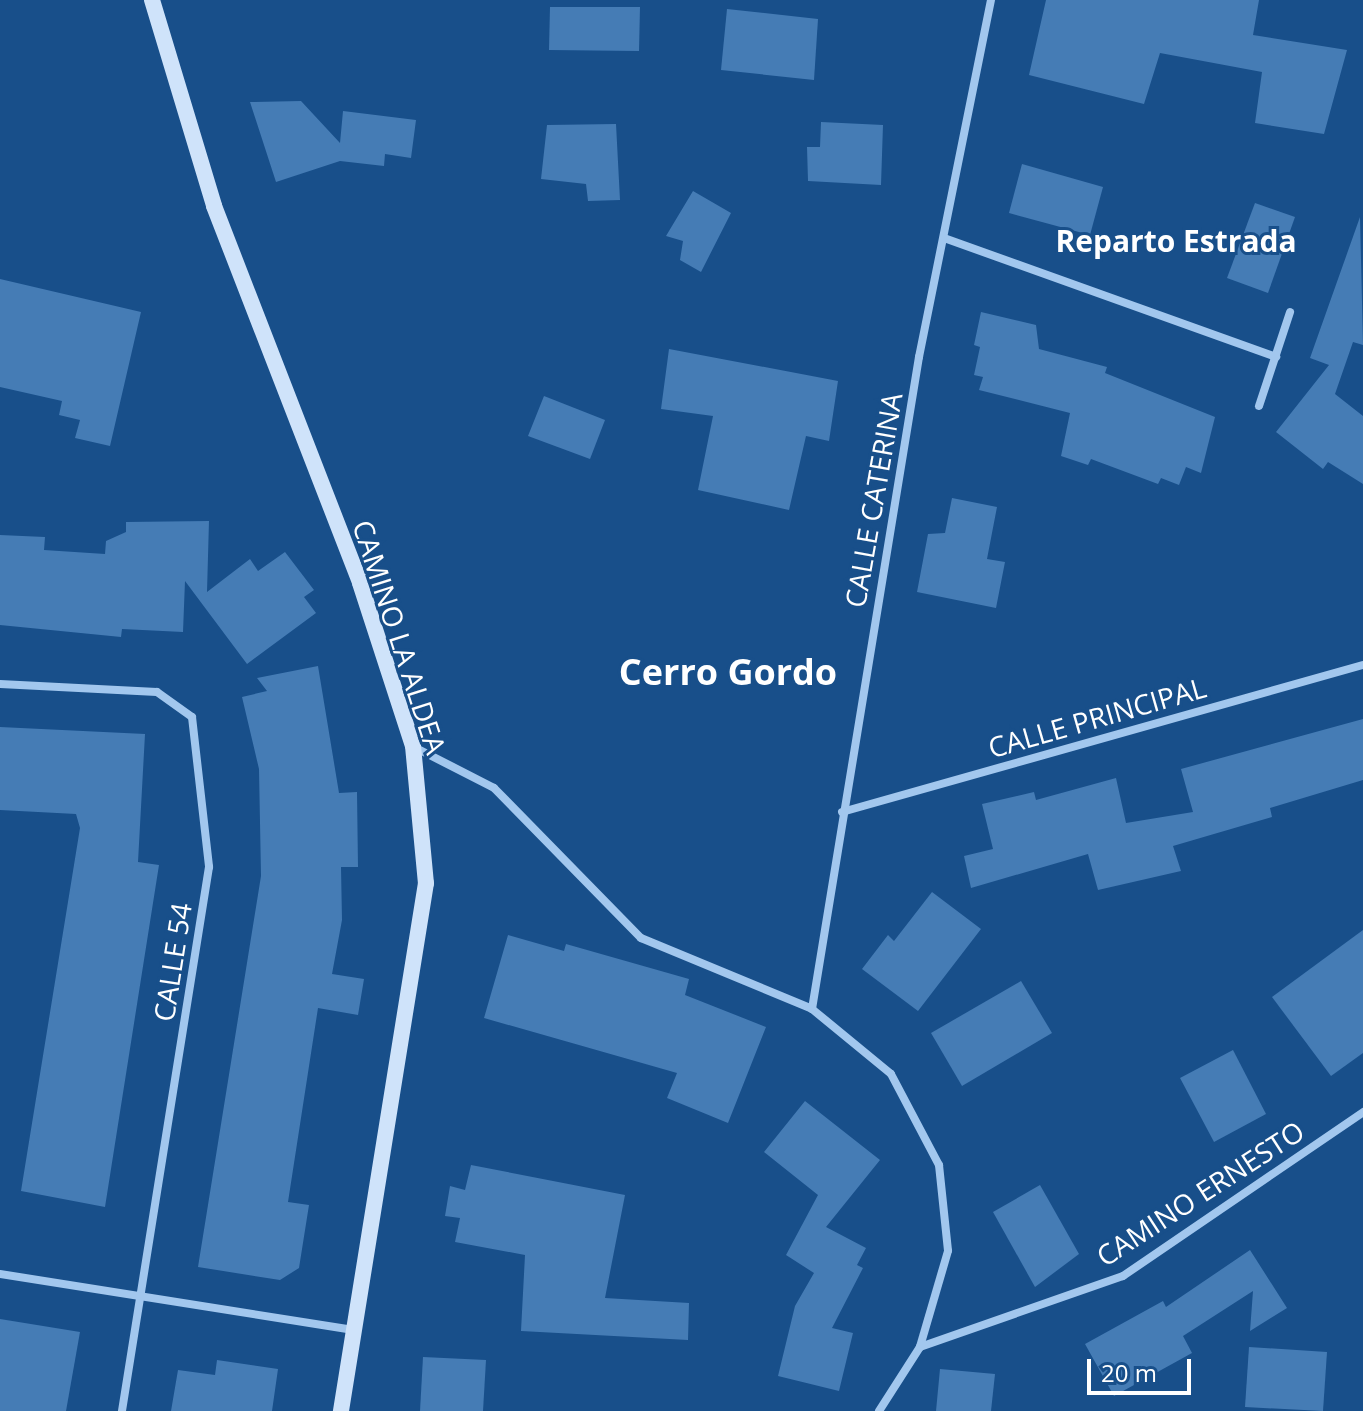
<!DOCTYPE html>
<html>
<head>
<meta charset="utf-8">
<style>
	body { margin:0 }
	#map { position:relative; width:1363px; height:1411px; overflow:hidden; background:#184f8a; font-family:"Open Sans",sans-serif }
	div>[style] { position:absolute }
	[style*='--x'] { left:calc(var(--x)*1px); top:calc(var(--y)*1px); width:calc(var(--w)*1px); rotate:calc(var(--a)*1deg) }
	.building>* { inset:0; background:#457cb5 }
	.street>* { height:8px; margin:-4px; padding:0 4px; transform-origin:4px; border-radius:4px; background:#a2c7ee }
	.secondary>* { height:16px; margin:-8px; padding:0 8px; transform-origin:8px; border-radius:8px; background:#cfe3fa }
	span { translate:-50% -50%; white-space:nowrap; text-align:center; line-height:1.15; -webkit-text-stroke:6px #184f8a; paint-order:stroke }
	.street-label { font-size:28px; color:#fff }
	.neighbourhood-label { font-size:30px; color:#fff; font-weight:700 }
	.district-label { font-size:36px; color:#fff; font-weight:700 }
	.scale { position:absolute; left:1087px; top:1359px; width:104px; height:36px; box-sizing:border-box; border:4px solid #fff; border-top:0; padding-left:10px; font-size:24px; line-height:28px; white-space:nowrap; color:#fff; -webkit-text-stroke:6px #184f8a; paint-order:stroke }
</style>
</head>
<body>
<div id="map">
	<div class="building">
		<div style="clip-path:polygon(1046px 0,1259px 0,1253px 35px,1347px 50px,1324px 134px,1255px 123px,1262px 72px,1160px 53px,1144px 104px,1029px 75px)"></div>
		<div style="clip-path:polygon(550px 7px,640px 7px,639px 51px,549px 50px)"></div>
		<div style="clip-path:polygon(727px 9px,818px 19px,814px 80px,721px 70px)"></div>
		<div style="clip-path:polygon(301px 101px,340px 143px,343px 111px,416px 120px,411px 158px,385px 154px,384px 166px,340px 161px,276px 182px,250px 102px)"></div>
		<div style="clip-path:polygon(821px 122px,883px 125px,881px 185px,808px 181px,807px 147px,820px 147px)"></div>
		<div style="clip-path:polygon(616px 124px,620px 200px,588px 201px,586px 184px,541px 179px,547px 125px)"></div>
		<div style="clip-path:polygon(1022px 164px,1103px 187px,1090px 235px,1009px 213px)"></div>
		<div style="clip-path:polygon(693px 191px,731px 213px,701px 272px,680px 260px,683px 241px,666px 236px)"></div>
		<div style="clip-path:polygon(1255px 203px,1295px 217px,1268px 293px,1227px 278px)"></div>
		<div style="clip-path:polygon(1360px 217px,1363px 345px,1353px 342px,1335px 394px,1363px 416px,1363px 484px,1328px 462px,1323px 469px,1276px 432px,1329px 365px,1310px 358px)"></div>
		<div style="clip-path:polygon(0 279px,141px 312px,110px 446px,75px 438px,80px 420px,59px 415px,62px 401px,0 387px)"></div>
		<div style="clip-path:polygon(981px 312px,1036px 325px,1039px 349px,1107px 367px,1105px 373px,1215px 417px,1201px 473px,1186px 467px,1179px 485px,1161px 478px,1158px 484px,1091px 459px,1088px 465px,1061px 456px,1070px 413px,979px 390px,983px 377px,974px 375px,980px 347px,974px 345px)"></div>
		<div style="clip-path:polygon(669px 349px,838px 381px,829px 441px,806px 436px,789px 510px,698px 490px,713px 416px,661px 409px)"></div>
		<div style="clip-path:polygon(544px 396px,605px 420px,590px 459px,528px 436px)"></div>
		<div style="clip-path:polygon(952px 498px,997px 507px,987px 559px,1005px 562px,996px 608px,917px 592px,928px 534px,945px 533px)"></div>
		<div style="clip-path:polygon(209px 521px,207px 592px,250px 559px,258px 571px,285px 552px,314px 590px,304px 597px,316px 613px,247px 664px,185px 581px,183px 632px,122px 629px,121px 637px,0 625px,0 535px,45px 537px,44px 550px,105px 554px,106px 541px,126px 532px,126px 522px)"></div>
		<div style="clip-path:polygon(318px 666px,339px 793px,357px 792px,358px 867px,341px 867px,342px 920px,332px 974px,364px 979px,358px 1015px,318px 1008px,288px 1202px,309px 1205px,299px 1268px,280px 1280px,198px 1267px,261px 876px,259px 769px,242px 697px,267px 691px,257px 678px)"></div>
		<div style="clip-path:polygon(1363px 719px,1363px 780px,1270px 808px,1272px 817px,1173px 846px,1181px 871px,1098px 890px,1088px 854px,971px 888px,964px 856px,993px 849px,982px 804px,1034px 792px,1036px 800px,1116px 778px,1126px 823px,1193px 812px,1181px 769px)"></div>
		<div style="clip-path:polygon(0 727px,145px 734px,138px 862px,159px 865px,105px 1207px,21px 1191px,80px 828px,76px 814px,0 810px)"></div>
		<div style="clip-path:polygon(932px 892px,981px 929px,918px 1011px,862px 969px,888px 935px,894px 941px)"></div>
		<div style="clip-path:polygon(1363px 930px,1363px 1053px,1331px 1076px,1272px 997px)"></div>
		<div style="clip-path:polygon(508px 935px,564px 951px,566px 944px,689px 979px,685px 995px,766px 1027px,728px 1123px,667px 1098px,677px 1073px,484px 1018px)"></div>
		<div style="clip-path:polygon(1021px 981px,1052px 1033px,962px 1086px,931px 1033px)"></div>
		<div style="clip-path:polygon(1233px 1050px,1266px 1114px,1214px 1142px,1180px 1078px)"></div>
		<div style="clip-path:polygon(805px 1101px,880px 1160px,826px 1227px,866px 1248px,857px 1265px,863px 1268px,832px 1328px,853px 1333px,839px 1391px,778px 1376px,795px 1306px,814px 1273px,786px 1255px,818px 1195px,764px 1152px)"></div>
		<div style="clip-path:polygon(471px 1165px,625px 1195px,605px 1298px,689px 1303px,688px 1340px,521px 1331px,525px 1255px,455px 1242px,460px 1218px,445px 1216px,450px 1186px,465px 1190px)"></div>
		<div style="clip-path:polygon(1040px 1185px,1079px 1254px,1035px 1287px,993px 1212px)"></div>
		<div style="clip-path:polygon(1250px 1250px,1287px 1308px,1250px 1331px,1253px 1291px,1183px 1336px,1192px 1353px,1114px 1396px,1085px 1344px,1163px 1301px,1166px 1307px)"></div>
		<div style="clip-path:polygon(0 1319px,80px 1332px,66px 1411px,0 1411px)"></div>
		<div style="clip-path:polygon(1249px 1347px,1327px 1352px,1323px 1411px,1245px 1407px)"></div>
		<div style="clip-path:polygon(423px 1357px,486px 1360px,483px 1411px,420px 1411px)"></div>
		<div style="clip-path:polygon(217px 1360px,278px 1369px,272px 1411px,171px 1411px,178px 1370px,215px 1375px)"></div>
		<div style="clip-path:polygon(940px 1369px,995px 1374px,991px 1411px,936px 1411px)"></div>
	</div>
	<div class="street">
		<div style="--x:944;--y:238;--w:353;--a:19.7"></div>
		<div style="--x:1259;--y:406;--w:99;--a:-71.7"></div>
		<div style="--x:0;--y:684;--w:157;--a:2.9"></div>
		<div style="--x:157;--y:692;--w:43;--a:35.5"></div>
		<div style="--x:192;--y:717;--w:151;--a:83.5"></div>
		<div style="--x:209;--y:867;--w:551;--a:99.09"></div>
		<div style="--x:414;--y:747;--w:90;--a:27.1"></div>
		<div style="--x:494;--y:788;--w:210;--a:45.6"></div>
		<div style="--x:641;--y:938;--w:185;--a:22.5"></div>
		<div style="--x:812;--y:1009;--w:102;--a:39.4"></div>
		<div style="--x:891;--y:1074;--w:103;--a:62.2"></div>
		<div style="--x:939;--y:1165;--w:86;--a:84"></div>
		<div style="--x:948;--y:1251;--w:100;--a:106.3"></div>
		<div style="--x:920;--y:1347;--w:76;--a:122.6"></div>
		<div style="--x:842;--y:812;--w:541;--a:-15.76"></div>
		<div style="--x:812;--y:1009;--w:661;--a:-80.68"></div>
		<div style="--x:919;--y:357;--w:364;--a:-78.6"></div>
		<div style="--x:0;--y:1274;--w:358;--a:9"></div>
		<div style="--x:920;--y:1347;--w:215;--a:-19.3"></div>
		<div style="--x:1123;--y:1276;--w:291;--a:-34.3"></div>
	</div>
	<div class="secondary">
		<div style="--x:152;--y:0;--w:215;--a:73.2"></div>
		<div style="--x:214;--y:206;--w:404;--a:68.8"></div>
		<div style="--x:360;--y:583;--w:171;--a:72"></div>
		<div style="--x:413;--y:746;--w:138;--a:84.6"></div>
		<div style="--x:426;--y:883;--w:535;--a:99.15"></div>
	</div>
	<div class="street-label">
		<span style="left:873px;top:500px;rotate:-80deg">CALLE CATERINA</span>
		<span style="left:400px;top:637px;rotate:72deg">CAMINO LA ALDEA</span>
		<span style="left:1097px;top:717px;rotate:-16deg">CALLE PRINCIPAL</span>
		<span style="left:172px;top:962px;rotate:-81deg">CALLE 54</span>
		<span style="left:1200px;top:1193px;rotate:-33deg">CAMINO ERNESTO</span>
	</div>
	<div class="neighbourhood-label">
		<span style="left:1176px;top:241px">Reparto Estrada</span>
	</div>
	<div class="district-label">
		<span style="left:728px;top:672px">Cerro Gordo</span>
	</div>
	<div class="scale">20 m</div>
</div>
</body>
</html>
